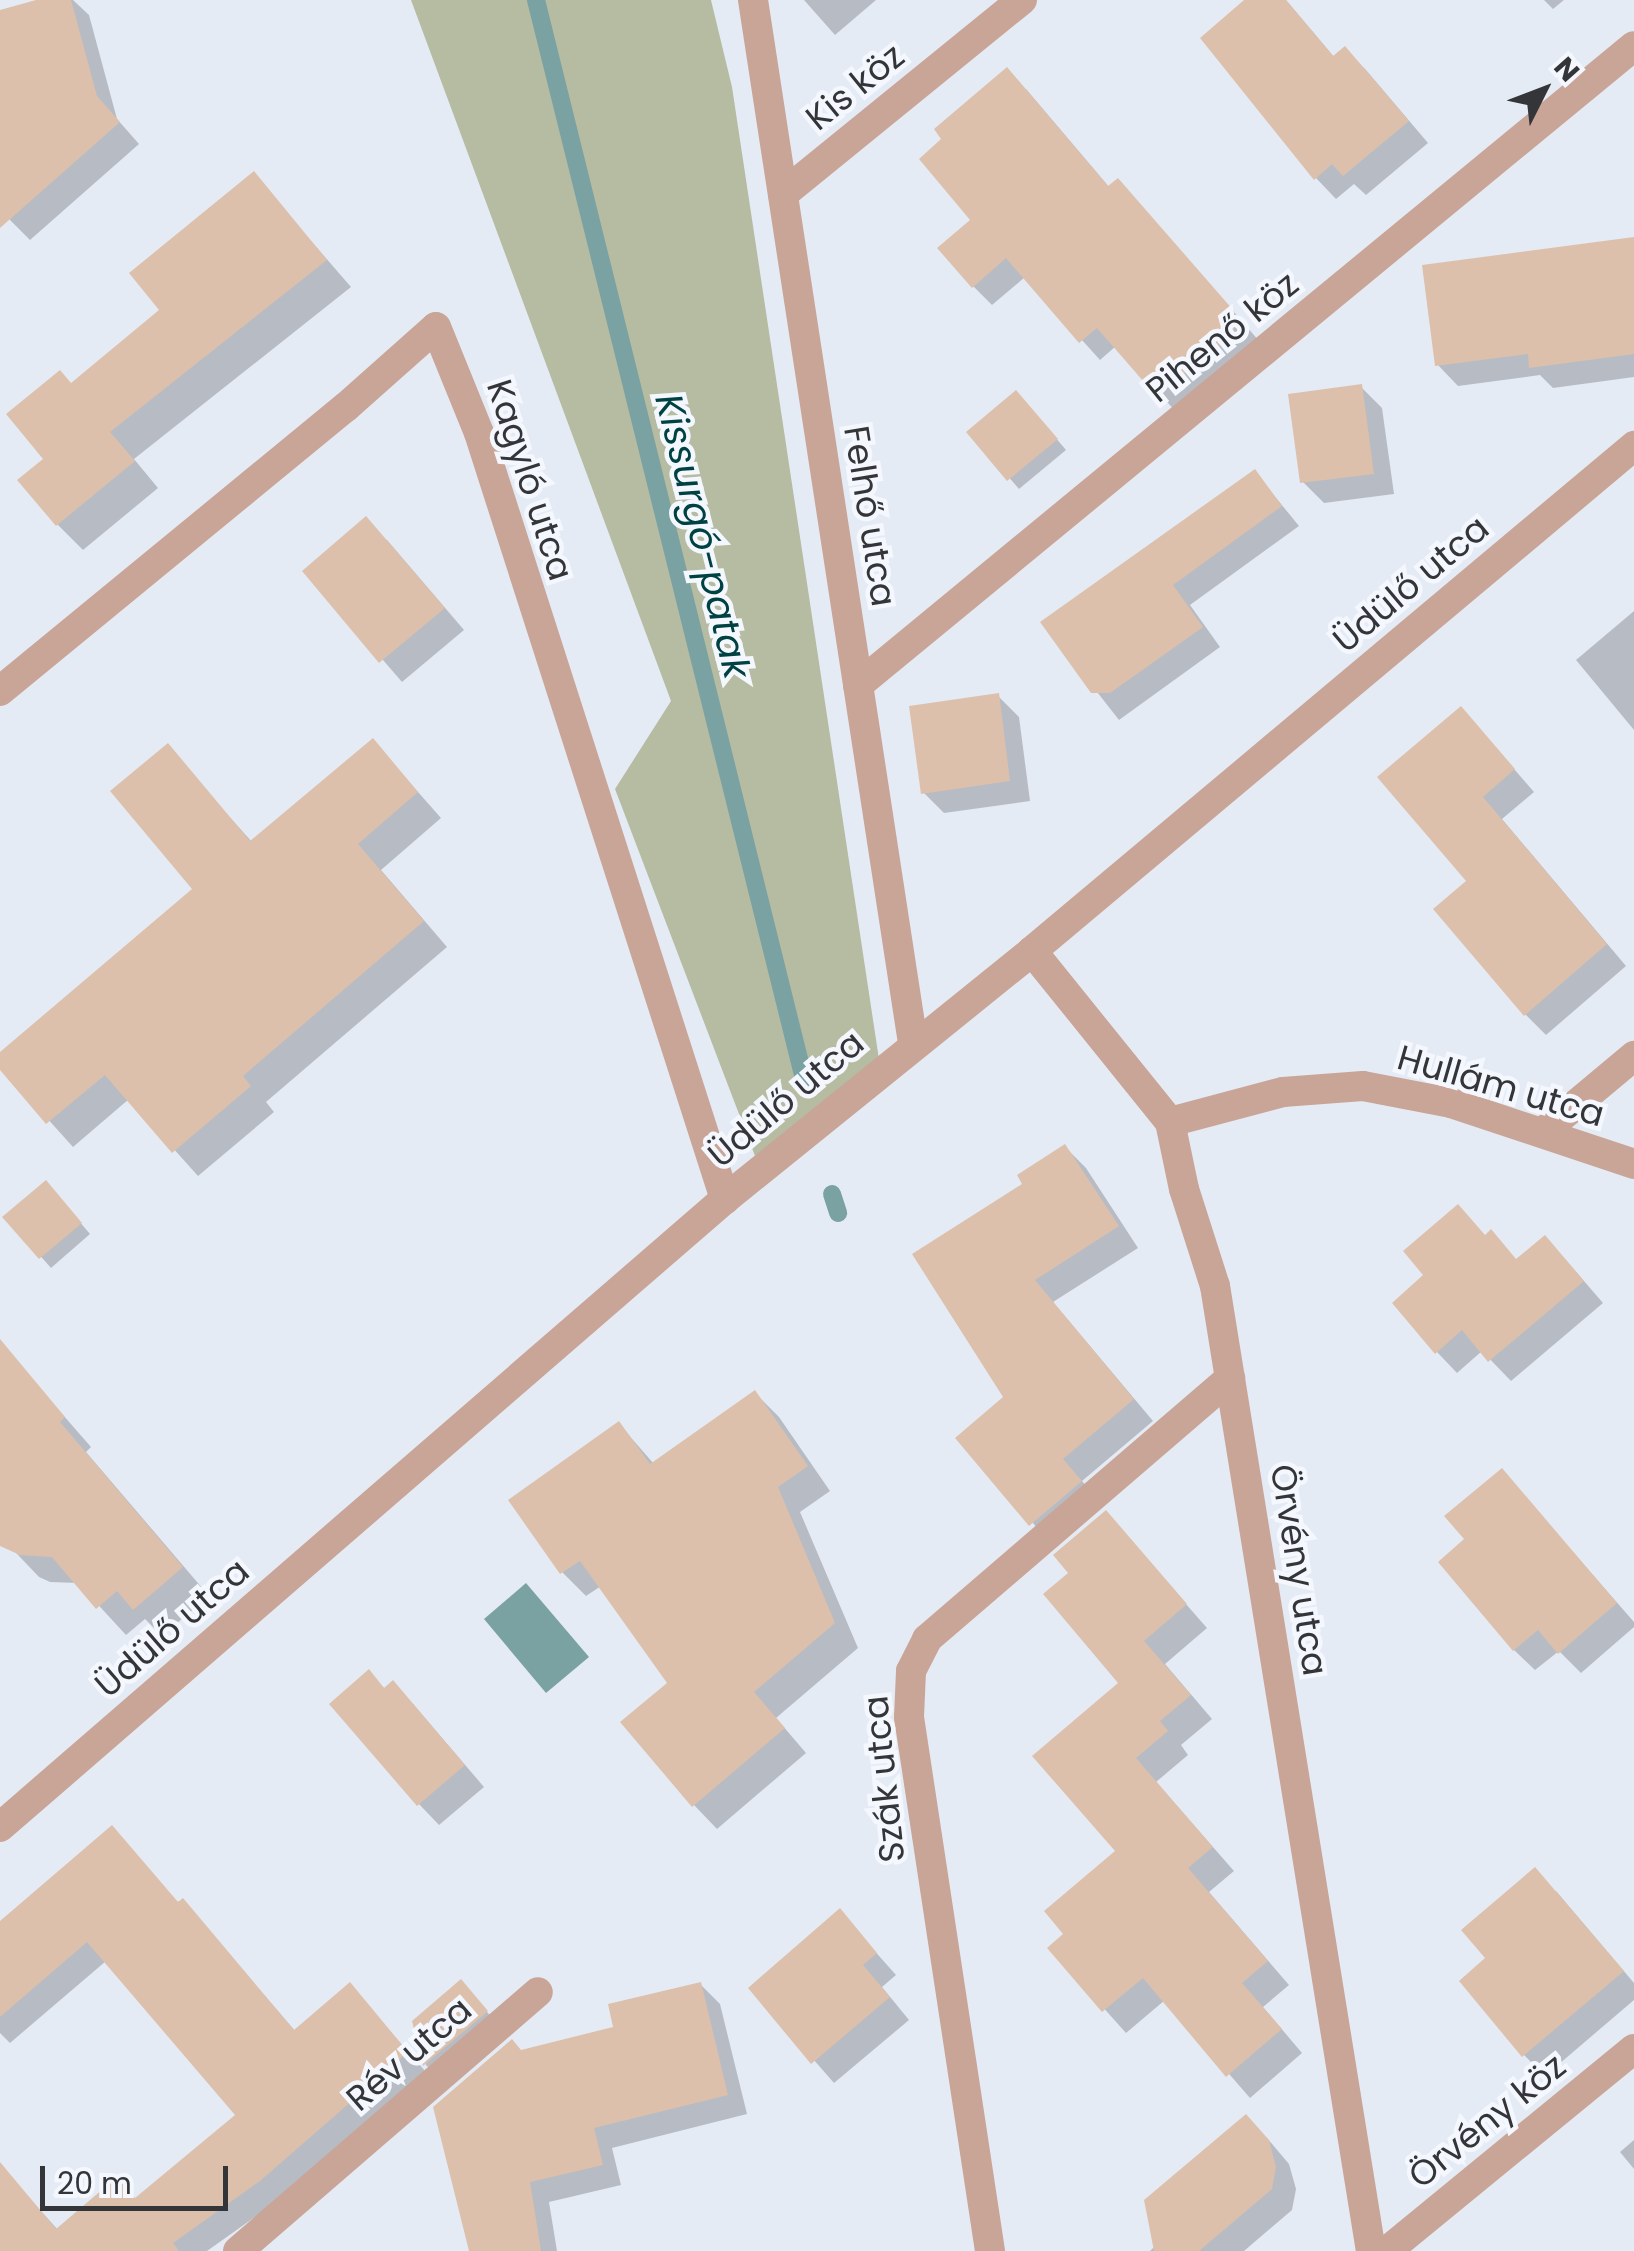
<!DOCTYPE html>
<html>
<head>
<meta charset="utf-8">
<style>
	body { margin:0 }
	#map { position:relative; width:1634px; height:2251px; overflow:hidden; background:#e5ebf5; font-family:Poppins,sans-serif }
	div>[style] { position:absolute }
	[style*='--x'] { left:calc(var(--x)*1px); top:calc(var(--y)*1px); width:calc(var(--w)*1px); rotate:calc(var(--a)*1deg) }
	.green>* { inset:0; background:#b6bca2 }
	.water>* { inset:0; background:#7ba2a2 }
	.shadow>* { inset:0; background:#0003 }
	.stream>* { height:18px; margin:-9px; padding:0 9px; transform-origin:9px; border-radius:9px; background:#7ba2a2 }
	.building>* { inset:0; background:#dcc0ab }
	.street>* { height:30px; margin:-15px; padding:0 15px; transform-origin:15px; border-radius:15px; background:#c9a598 }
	span { translate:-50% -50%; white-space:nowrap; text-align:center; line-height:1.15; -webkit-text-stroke:9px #f4f8fe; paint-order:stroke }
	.street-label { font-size:35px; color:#333539 }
	.water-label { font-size:38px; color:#004142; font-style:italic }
	.north { position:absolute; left:1494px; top:40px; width:100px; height:100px; -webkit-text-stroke:8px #f4f8fe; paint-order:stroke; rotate:48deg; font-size:28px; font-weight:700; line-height:40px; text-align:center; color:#333539 }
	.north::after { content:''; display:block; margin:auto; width:35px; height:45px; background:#333539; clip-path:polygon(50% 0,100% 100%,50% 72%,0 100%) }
	.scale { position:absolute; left:40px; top:2166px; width:188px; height:45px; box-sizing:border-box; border:5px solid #333539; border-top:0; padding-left:12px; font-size:30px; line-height:35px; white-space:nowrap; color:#333539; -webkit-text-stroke:8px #f4f8fe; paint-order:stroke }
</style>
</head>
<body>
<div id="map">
	<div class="green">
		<div style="clip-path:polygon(411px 0,711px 0,732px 87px,880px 1066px,755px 1156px,615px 789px,671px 701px)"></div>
	</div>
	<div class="water">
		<div style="clip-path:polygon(526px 1583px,589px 1657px,546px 1693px,484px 1619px)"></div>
	</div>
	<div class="shadow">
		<div style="clip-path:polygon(46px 0,73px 0,89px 15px,117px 119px,139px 144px,30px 240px,10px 220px,0 176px,0 12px)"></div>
		<div style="clip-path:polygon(804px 0,876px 0,835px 35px)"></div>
		<div style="clip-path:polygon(1248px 0,1286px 0,1335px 58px,1345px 49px,1366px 70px,1428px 143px,1366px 195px,1354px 184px,1336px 199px,1316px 178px)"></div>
		<div style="clip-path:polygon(1544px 0,1564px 0,1553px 9px)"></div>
		<div style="clip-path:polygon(1026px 89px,1110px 188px,1137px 201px,1260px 342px,1178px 414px,1116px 346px,1100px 360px,1025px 277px,992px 305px,973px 286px,973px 220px)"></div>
		<div style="clip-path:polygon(253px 174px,351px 287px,134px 459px,158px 488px,83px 550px,57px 524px,47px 459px,72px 386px,162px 311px)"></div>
		<div style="clip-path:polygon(1634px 253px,1634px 377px,1553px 388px,1540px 375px,1458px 386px,1437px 364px)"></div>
		<div style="clip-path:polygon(1361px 387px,1382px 408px,1394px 494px,1324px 503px,1303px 482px)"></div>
		<div style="clip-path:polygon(1026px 403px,1066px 450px,1019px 489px,970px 433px)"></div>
		<div style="clip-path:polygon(1255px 472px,1299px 526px,1190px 605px,1220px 647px,1119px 720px,1043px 623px)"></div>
		<div style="clip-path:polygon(387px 540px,464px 630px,402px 682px,306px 571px)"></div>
		<div style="clip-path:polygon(1634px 611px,1634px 730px,1576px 660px)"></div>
		<div style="clip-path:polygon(998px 696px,1019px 717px,1030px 801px,944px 813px,923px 792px)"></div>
		<div style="clip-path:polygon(1481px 731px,1534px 792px,1502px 819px,1626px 966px,1546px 1035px,1525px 1014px,1470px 881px)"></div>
		<div style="clip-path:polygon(373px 741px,441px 818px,381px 870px,447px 947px,266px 1102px,274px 1112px,198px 1176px,129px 1099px,73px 1147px,0 1066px,0 1056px,196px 889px,167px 747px,252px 842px)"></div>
		<div style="clip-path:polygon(1065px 1147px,1086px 1168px,1138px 1248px,1053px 1302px,1153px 1421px,1082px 1481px,1101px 1503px,1052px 1545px,959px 1438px,1006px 1398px)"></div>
		<div style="clip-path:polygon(56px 1194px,90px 1234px,51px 1268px,6px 1217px)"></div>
		<div style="clip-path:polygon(1486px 1237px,1518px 1261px,1565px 1259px,1603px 1303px,1511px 1381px,1482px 1351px,1457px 1373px,1437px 1352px)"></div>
		<div style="clip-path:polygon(8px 1352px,91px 1447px,86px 1452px,209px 1596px,162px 1636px,145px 1619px,126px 1635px,78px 1583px,50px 1582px,39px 1577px,0 1536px,0 1358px)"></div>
		<div style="clip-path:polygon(755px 1393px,779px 1417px,830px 1491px,800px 1512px,858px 1648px,776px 1718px,806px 1753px,717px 1829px,694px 1805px,670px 1683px,601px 1586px,586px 1596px,562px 1572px,619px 1424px,654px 1464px)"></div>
		<div style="clip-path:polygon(1502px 1471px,1634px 1622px,1634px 1627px,1581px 1673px,1559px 1651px,1535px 1670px,1514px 1650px,1467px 1540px)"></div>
		<div style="clip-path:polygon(1106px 1513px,1207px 1628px,1165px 1664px,1212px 1719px,1181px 1745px,1188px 1755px,1156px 1782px,1234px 1871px,1209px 1892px,1289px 1985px,1263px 2007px,1302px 2053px,1250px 2098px,1165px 2000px,1126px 2033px,1050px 1948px,1067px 1934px,1118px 1852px,1121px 1683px,1072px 1573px)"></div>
		<div style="clip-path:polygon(369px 1673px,386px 1690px,413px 1704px,484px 1787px,439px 1825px,419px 1804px)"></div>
		<div style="clip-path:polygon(1556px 1891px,1634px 1983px,1634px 2000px,1545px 2076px,1524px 2055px,1489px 1958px)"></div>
		<div style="clip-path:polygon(183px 1901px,296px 2032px,350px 1986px,426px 2072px,279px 2200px,207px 2251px,0 2251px,0 2165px,58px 2230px,136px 2200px,239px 2116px,106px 1961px,10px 2043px,0 2033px,0 1924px)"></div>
		<div style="clip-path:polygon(840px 1912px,896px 1975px,882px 1987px,909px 2020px,834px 2083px,751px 1988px)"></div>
		<div style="clip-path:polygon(700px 1984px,720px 2004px,747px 2114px,612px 2148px,621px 2185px,549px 2202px,557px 2251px,472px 2251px,522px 2052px,616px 2029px)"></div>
		<div style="clip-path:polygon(470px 1993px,496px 2022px,435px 2074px,426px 2065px,415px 2022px)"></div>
		<div style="clip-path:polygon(1267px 2138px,1289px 2164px,1296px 2189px,1292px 2210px,1244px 2251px,1150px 2251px)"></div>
		<div style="clip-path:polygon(1634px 2140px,1634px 2169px,1620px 2152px)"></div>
	</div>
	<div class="stream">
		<div style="--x:536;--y:0;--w:1120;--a:76.05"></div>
		<div style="--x:832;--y:1194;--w:20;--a:72"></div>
	</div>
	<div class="building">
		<div style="clip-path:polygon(36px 0,71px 0,97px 96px,120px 122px,0 228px,0 10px)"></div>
		<div style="clip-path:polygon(1244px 0,1286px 0,1333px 56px,1345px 46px,1409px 121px,1343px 176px,1332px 164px,1314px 180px,1200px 38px)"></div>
		<div style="clip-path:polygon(1007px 67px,1108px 186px,1118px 178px,1234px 311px,1234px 330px,1157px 397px,1097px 328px,1079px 343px,1006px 258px,972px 288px,937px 248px,970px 220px,919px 159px,941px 139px,934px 129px)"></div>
		<div style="clip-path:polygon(254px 171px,327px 260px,110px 432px,135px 461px,56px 526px,17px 480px,43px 459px,6px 414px,60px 370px,71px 383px,159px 310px,129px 273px)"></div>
		<div style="clip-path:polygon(1634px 237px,1634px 354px,1529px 368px,1528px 354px,1435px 366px,1422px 265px)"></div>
		<div style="clip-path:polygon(1362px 384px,1374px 474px,1300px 483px,1288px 394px)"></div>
		<div style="clip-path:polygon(1016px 390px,1058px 439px,1007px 481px,966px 432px)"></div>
		<div style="clip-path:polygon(1255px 469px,1282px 506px,1173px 585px,1203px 627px,1110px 693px,1091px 693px,1040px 622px)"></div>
		<div style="clip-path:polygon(366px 516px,445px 608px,379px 663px,302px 571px)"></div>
		<div style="clip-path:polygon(999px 693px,1010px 781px,921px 794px,909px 706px)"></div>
		<div style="clip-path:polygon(1461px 706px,1515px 769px,1483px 797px,1607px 944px,1524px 1016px,1433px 909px,1466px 881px,1377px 777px)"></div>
		<div style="clip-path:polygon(373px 738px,418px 792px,358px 844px,424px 921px,243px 1076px,251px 1086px,172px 1153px,105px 1075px,46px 1124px,0 1070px,0 1052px,192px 889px,110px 791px,168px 743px,250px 841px)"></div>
		<div style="clip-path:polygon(1065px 1144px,1119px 1226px,1035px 1280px,1134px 1399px,1063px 1459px,1082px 1481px,1029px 1526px,955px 1438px,1003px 1397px,912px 1254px,1022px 1184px,1017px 1175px)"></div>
		<div style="clip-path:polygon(46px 1180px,82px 1223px,39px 1259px,2px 1217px)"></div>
		<div style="clip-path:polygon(1458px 1204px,1485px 1235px,1491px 1229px,1516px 1259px,1545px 1235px,1584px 1281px,1488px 1362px,1462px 1330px,1435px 1354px,1392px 1303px,1423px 1275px,1403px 1251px)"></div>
		<div style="clip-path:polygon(0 1339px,65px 1417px,60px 1422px,183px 1567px,133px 1610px,117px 1591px,96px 1609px,52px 1557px,20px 1555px,0 1546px)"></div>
		<div style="clip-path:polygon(755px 1390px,808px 1466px,778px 1487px,835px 1623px,754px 1692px,785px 1728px,692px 1807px,620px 1722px,667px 1683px,580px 1561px,560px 1574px,508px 1500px,619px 1421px,650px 1464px)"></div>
		<div style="clip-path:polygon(1502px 1468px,1617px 1603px,1558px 1654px,1538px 1630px,1513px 1651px,1438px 1562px,1464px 1539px,1444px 1516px)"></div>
		<div style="clip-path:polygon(1106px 1510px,1187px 1604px,1144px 1641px,1191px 1695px,1160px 1721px,1168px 1731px,1136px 1758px,1213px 1847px,1188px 1868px,1268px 1961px,1242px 1983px,1282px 2029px,1226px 2077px,1143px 1978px,1102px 2012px,1047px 1948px,1063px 1934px,1044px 1911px,1115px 1851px,1032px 1756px,1118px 1683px,1043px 1594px,1068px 1573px,1053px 1555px)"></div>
		<div style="clip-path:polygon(369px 1669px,384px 1688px,393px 1680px,465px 1765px,417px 1806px,329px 1704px)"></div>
		<div style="clip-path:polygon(112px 1825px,178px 1902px,183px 1898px,294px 2030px,350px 1982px,408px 2052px,260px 2181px,173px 2243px,179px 2251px,0 2251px,0 2162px,56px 2229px,117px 2177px,135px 2198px,235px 2115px,87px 1942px,0 2017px,0 1921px)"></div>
		<div style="clip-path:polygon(1535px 1867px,1624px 1971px,1522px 2057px,1459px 1981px,1485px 1958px,1461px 1930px)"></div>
		<div style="clip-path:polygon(840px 1908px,877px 1953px,863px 1965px,890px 1997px,811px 2064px,748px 1988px)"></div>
		<div style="clip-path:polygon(461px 1979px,488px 2011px,423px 2066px,412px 2021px)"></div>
		<div style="clip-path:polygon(701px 1982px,728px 2095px,594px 2128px,603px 2165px,530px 2182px,541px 2251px,469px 2251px,433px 2107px,512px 2039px,521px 2050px,613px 2027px,608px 2004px)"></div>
		<div style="clip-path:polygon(1246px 2114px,1269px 2140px,1276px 2167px,1272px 2189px,1199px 2251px,1154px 2251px,1144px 2200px)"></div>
	</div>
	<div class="street">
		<div style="--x:753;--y:0;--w:1055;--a:81.28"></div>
		<div style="--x:783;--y:194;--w:308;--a:-39.1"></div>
		<div style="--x:858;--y:685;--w:1005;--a:-39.47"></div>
		<div style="--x:0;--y:691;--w:448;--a:-39.4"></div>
		<div style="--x:346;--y:407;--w:120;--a:-41.6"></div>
		<div style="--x:436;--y:327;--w:114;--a:67.9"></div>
		<div style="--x:479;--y:433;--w:805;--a:72.2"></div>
		<div style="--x:1032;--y:951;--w:220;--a:51.1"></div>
		<div style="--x:1170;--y:1122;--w:68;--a:78.2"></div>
		<div style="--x:1184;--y:1189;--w:102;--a:72.3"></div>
		<div style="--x:1215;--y:1286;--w:978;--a:80.82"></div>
		<div style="--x:1170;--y:1122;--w:117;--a:-14.9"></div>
		<div style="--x:1283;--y:1092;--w:80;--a:-4.3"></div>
		<div style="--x:1363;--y:1086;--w:90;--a:10.9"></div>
		<div style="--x:1451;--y:1103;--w:193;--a:18.4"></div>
		<div style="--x:1543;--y:1132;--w:119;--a:-39.9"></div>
		<div style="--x:0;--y:1827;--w:959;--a:-40.9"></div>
		<div style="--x:725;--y:1199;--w:395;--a:-38.9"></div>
		<div style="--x:1032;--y:951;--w:786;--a:-39.99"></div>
		<div style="--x:238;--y:2251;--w:396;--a:-40.8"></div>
		<div style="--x:990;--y:2251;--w:540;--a:-98.63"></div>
		<div style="--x:909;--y:1717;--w:46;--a:-87.5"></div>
		<div style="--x:911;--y:1671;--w:36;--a:-63"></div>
		<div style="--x:927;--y:1639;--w:400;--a:-40.7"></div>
		<div style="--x:1387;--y:2251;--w:319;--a:-39.3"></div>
	</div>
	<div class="street-label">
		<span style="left:855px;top:87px;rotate:-39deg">Kis köz</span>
		<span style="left:1222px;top:337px;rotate:-39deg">Pihenő köz</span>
		<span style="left:530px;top:480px;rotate:72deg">Kagyló utca</span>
		<span style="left:870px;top:516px;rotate:81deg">Felhő utca</span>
		<span style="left:1411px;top:584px;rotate:-40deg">Üdülő utca</span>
		<span style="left:1501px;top:1086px;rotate:16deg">Hullám utca</span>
		<span style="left:786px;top:1099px;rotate:-40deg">Üdülő utca</span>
		<span style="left:1299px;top:1570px;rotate:81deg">Örvény utca</span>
		<span style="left:172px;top:1628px;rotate:-41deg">Üdülő utca</span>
		<span style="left:884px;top:1779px;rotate:-96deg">Szák utca</span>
		<span style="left:409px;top:2054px;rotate:-41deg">Rév utca</span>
		<span style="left:1487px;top:2121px;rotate:-39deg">Örvény köz</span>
	</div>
	<div class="water-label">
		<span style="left:703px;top:536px;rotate:76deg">Kissurgó-patak</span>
	</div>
	<div class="north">N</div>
	<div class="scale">20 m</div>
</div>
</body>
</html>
